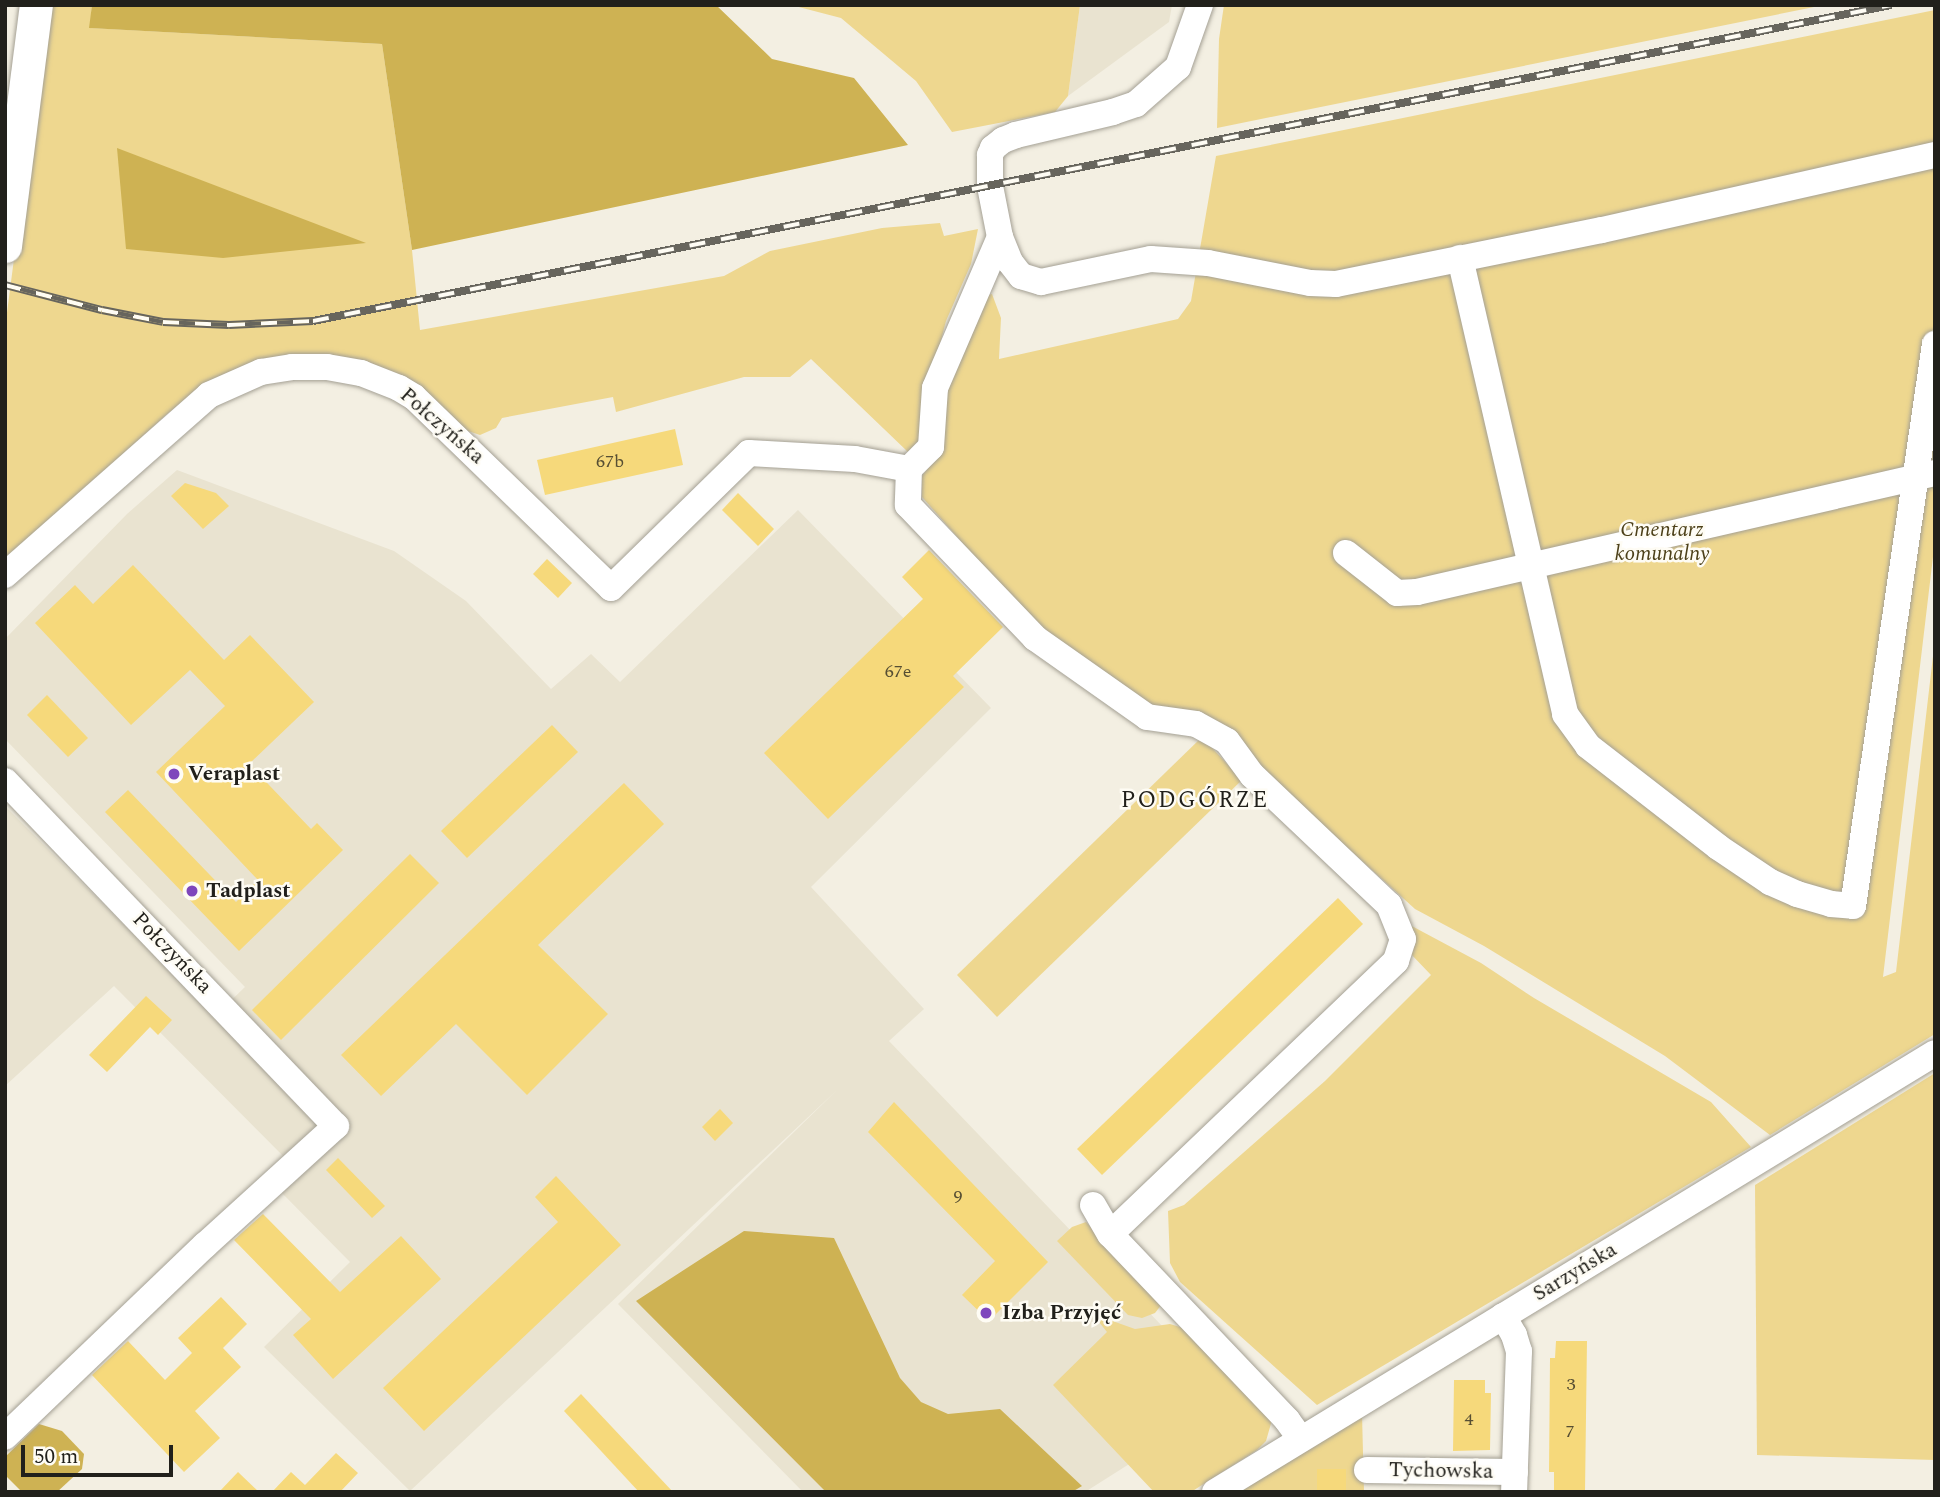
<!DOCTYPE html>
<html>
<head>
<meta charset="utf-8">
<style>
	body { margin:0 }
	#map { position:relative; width:1940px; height:1497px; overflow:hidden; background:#f3efe2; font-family:Spectral,serif }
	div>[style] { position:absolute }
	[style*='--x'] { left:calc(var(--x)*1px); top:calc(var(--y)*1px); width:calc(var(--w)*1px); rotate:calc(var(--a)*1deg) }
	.built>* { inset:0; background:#e9e3d0 }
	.green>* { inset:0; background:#eed78f }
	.forest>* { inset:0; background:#ceb253 }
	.building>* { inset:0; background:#f6d97b }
	.roads { filter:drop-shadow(0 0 2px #a4a094) drop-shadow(0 0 2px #a4a094) }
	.minor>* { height:26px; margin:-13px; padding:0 13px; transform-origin:13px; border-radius:13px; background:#fff }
	.major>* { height:33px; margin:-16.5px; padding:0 16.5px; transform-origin:16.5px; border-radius:16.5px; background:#fff }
	.rail>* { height:8px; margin-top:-4px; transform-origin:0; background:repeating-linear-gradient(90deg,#fefcf4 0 16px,#67655d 0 32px); box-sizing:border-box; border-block:2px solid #67655d }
	.dots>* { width:19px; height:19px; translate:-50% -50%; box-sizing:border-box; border:4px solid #fefcf4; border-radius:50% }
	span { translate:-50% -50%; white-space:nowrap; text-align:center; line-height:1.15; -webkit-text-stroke:5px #fefcf4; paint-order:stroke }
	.number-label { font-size:18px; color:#564e33 }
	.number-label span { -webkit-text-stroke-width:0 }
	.street-label { font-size:21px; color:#21201b }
	.park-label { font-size:21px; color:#4c4019; font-style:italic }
	.poi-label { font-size:21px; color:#21201b; font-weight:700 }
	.left { translate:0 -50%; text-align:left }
	.neighbourhood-label { font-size:23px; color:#21201b; letter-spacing:2px }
	.frame { position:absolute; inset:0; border:7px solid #21201b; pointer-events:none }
	.scale { position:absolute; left:21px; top:1445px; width:152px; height:32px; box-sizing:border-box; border:4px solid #21201b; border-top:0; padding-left:9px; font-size:21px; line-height:24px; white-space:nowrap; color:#21201b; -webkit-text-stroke:5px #fefcf4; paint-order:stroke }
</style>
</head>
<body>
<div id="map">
	<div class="built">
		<div style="clip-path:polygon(1080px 5px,1172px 5px,1169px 22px,1068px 96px)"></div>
		<div style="clip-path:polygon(177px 470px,394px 551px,466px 601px,551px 689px,591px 654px,620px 682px,798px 510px,991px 708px,811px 887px,924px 1009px,889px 1041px,1232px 1399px,1085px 1492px,803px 1492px,618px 1304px,837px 1090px,410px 1491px,264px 1347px,350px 1262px,279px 1190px,299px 1172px,114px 986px,5px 1086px,5px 806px,215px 1016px,245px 987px,5px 739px,5px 639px,127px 514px)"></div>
	</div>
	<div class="green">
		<div style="clip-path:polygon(47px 5px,92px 5px,90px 28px,382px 44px,412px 250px,420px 330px,724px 276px,770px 251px,882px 228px,940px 223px,944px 236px,978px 229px,971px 264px,946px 321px,926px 398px,922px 437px,908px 452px,811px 359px,790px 377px,744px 377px,616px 412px,613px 397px,502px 418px,496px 428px,480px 435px,465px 430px,437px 403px,267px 360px,229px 372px,204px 386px,167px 414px,5px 562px,5px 328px)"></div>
		<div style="clip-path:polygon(791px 5px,1080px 5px,1068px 96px,1055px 112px,952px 132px,916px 81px,841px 18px)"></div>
		<div style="clip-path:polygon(1224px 5px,1824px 5px,1217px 128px,1219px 39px)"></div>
		<div style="clip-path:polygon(1935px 10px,1935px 540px,1883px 977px,1896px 972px,1935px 639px,1935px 1034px,1770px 1135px,1665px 1056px,1484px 946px,1415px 909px,1266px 774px,1161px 713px,1047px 639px,922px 497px,922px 476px,941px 450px,943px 391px,988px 295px,992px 294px,1001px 318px,999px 359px,1178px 319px,1191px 301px,1216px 156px)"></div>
		<div style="clip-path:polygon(1202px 737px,1242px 780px,997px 1017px,957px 975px)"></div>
		<div style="clip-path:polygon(1408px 924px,1481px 963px,1534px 998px,1711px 1102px,1751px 1147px,1317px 1405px,1180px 1282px,1170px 1263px,1168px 1211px,1184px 1205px,1325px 1081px,1431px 975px,1409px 952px)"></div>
		<div style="clip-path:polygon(1935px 1073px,1935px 1460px,1757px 1455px,1755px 1185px)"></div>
		<div style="clip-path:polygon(1086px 1222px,1162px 1304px,1155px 1313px,1142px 1318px,1128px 1315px,1057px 1241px,1072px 1227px)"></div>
		<div style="clip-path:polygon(1104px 1318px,1135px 1329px,1170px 1324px,1193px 1331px,1272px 1420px,1266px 1441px,1257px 1450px,1191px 1492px,1154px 1492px,1053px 1385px,1107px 1332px,1099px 1322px)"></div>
		<div style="clip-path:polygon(1362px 1414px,1364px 1492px,1240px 1492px)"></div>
	</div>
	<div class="forest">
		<div style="clip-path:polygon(92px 5px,716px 5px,772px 59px,854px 78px,908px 145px,412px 250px,382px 44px,89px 28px)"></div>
		<div style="clip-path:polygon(117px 148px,366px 243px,223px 258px,126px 249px)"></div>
		<div style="clip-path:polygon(744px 1231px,834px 1238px,900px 1378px,921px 1402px,948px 1414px,1000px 1409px,1082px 1486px,1072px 1492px,826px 1492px,636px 1301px)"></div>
		<div style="clip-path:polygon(39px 1424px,62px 1431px,84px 1454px,82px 1469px,57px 1492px,22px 1492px,5px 1475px,5px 1457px)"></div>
	</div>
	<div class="building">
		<div style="clip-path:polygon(675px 429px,683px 465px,545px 495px,537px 460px)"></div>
		<div style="clip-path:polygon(185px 483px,216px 493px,229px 506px,203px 529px,171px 496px)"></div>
		<div style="clip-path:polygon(738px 493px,774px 529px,758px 546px,722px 510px)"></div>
		<div style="clip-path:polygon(929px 550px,1003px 627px,953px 676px,964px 687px,828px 819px,764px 753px,923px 599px,902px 577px)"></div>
		<div style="clip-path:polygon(547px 559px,572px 583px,558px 598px,533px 574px)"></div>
		<div style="clip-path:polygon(133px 565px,224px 660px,250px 635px,314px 702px,249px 764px,311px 829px,317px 823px,343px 850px,239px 951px,105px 812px,128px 790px,236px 902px,258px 880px,156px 772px,225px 706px,190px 670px,131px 725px,35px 623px,75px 585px,93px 604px)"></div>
		<div style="clip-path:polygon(47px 695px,88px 738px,68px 757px,27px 715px)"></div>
		<div style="clip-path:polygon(552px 725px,578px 752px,467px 858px,441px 831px)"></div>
		<div style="clip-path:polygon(624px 783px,664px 824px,538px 945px,608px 1014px,527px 1095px,456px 1024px,381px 1096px,341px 1055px)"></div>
		<div style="clip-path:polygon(410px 854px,439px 883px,281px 1040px,252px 1010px)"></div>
		<div style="clip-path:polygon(1338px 898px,1363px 924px,1102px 1175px,1077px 1149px)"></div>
		<div style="clip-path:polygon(146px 996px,172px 1020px,158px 1035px,150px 1027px,107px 1072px,89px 1055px)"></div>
		<div style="clip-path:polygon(894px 1102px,1048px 1262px,989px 1321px,962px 1295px,995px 1261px,868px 1132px)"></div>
		<div style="clip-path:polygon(720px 1109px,733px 1123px,715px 1141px,702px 1127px)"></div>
		<div style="clip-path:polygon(338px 1158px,385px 1206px,372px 1218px,326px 1170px)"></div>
		<div style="clip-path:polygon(556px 1176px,621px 1245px,424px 1431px,383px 1388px,558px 1222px,535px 1197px)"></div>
		<div style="clip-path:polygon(263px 1214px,340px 1292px,401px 1236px,441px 1279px,333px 1379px,293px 1335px,311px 1319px,234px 1240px)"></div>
		<div style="clip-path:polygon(221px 1297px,247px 1324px,223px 1348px,241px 1367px,195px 1411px,220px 1438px,184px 1472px,92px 1375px,128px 1341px,165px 1380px,192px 1353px,178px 1338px)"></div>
		<div style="clip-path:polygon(1556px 1341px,1587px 1341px,1585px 1492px,1554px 1492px,1554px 1472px,1549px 1472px,1550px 1358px,1555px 1358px)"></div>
		<div style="clip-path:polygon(1454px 1380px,1485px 1380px,1485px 1393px,1491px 1393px,1490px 1450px,1453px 1451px)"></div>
		<div style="clip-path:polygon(581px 1394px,673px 1492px,639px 1492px,564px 1411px)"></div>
		<div style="clip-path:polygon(336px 1453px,358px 1473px,340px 1492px,272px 1492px,291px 1472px,305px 1485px)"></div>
		<div style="clip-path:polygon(1317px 1469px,1346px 1469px,1346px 1492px,1317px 1492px)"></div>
		<div style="clip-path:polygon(238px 1472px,259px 1492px,219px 1492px)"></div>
	</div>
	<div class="roads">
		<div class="minor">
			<div style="--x:1200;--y:5;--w:66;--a:109.5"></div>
			<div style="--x:1178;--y:67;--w:56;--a:138.6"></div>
			<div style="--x:1136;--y:104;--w:24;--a:161"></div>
			<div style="--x:1113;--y:112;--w:100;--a:166.7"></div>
			<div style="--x:1016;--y:135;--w:14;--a:159"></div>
			<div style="--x:1003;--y:140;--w:13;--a:141"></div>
			<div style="--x:993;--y:148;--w:8;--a:113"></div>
			<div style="--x:990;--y:155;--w:31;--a:90"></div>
			<div style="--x:990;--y:186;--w:52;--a:78.9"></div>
			<div style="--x:1000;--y:237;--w:27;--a:68"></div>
			<div style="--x:1010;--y:262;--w:18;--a:52"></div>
			<div style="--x:1021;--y:276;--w:21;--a:17"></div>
			<div style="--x:1041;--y:282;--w:112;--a:-11.8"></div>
			<div style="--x:1151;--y:259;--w:57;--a:4"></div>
			<div style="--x:1208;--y:263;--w:104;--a:11.1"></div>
			<div style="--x:1310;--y:283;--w:26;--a:2"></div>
			<div style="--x:1336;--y:284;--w:271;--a:-11.5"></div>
			<div style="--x:1602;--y:230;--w:341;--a:-12.7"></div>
			<div style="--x:1000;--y:237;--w:164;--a:113.3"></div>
			<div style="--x:935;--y:388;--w:59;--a:93.9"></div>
			<div style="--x:931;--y:447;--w:31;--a:135"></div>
			<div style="--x:909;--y:469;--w:36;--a:92"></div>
			<div style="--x:908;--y:505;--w:184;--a:46.3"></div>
			<div style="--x:1035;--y:638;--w:137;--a:35.2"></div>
			<div style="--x:1147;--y:717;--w:49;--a:8.1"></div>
			<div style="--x:1196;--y:724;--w:35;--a:29"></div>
			<div style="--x:1227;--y:741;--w:42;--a:53.7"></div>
			<div style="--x:1252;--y:775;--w:189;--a:43.5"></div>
			<div style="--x:1389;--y:905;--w:37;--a:68"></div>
			<div style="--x:1403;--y:939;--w:23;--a:108"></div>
			<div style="--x:1396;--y:961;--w:395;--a:136.3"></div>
			<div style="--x:1460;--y:258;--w:468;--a:77"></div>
			<div style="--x:1565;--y:714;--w:39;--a:54"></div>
			<div style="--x:1588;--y:746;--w:165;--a:37.8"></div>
			<div style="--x:1718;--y:847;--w:63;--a:33.9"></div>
			<div style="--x:1770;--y:882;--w:30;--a:24"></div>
			<div style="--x:1797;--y:894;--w:35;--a:16"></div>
			<div style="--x:1831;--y:904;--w:22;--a:5"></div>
			<div style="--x:1853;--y:906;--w:568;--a:-81.7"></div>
			<div style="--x:1346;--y:553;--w:65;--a:38.1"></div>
			<div style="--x:1397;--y:593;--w:20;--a:-3"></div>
			<div style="--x:1417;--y:592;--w:531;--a:-12.94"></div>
			<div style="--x:5;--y:575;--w:272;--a:-41.4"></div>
			<div style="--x:209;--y:395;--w:57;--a:-23.9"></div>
			<div style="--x:261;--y:372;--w:31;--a:-9"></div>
			<div style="--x:292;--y:367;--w:35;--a:0"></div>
			<div style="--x:327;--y:367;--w:35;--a:10"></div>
			<div style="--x:361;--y:373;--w:41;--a:21.5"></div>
			<div style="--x:399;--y:388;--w:17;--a:31"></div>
			<div style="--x:414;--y:397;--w:274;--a:44.1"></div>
			<div style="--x:611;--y:588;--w:193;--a:-44.4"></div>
			<div style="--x:749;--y:453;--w:106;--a:3.2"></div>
			<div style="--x:855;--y:459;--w:55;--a:10.5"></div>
			<div style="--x:5;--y:781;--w:478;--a:46.2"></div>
			<div style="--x:336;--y:1126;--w:177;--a:137.7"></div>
			<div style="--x:205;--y:1245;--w:277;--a:136.2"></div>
			<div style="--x:1093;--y:1205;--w:34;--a:60"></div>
			<div style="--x:1110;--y:1234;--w:257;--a:46.4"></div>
			<div style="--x:1287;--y:1420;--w:22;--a:54"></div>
			<div style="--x:1503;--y:1316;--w:22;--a:60"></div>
			<div style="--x:1514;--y:1335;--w:17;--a:73"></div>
			<div style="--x:1519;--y:1351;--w:141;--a:92"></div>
			<div style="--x:1367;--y:1470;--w:148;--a:0.8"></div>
			<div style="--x:1215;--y:1492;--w:843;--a:-31.37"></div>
		</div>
		<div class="major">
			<div style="--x:5;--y:246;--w:243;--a:-82.7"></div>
		</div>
	</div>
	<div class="rail">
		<div style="--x:5;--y:285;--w:100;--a:14.5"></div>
		<div style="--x:102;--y:310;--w:62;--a:11.1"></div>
		<div style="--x:163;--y:322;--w:66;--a:2.6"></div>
		<div style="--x:229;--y:325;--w:84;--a:-2.7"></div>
		<div style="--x:313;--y:321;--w:1610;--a:-11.32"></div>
	</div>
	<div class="dots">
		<div style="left:174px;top:774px;background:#7e46bc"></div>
		<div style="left:192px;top:891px;background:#7e46bc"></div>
		<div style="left:986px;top:1313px;background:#7e46bc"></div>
	</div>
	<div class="number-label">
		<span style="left:610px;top:462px">67b</span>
		<span style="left:898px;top:672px">67e</span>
		<span style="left:958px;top:1197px">9</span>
		<span style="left:1571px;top:1385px">3</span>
		<span style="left:1469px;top:1420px">4</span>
		<span style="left:1570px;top:1432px">7</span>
	</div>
	<div class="street-label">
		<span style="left:442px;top:426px;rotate:41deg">Połczyńska</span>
		<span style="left:172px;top:953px;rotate:46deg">Połczyńska</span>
		<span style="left:1575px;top:1272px;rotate:-31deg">Sarzyńska</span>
		<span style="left:1441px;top:1471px;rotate:1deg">Tychowska</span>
	</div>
	<div class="park-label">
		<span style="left:1662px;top:542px">Cmentarz<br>komunalny</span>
	</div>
	<div class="poi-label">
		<span class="left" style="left:188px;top:774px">Veraplast</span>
		<span class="left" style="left:206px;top:891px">Tadplast</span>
		<span class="left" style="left:1002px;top:1313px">Izba Przyjęć</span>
	</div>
	<div class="neighbourhood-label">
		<span style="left:1195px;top:801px">PODGÓRZE</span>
	</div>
	<div class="frame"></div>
	<div class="scale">50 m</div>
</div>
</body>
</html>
